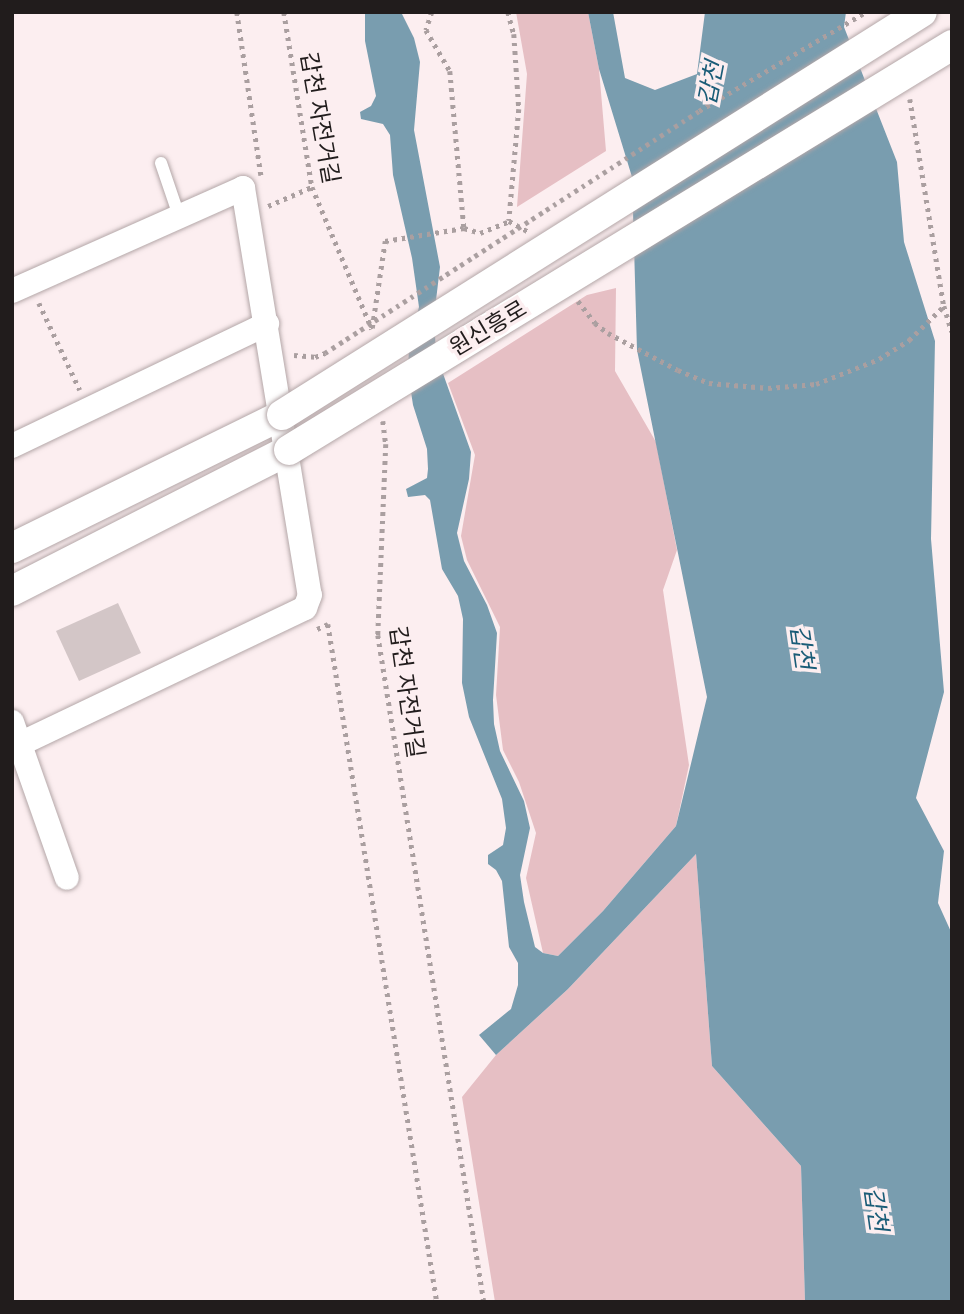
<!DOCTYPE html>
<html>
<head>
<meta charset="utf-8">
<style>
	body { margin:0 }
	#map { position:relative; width:964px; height:1314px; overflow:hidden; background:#fceef0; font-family:Montserrat,"Noto Sans KR",sans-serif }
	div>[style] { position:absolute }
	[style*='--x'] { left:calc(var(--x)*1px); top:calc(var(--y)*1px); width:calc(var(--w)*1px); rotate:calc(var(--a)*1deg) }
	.green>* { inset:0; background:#e6bfc4 }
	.water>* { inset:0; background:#799daf }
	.building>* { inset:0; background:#d3c6c7 }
	.path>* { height:4.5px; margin-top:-2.25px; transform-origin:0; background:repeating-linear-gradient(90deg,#aa9fa0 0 3.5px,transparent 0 8.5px) }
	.roads { filter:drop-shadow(0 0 2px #b4a7a8) drop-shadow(0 0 2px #b4a7a8) }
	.service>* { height:12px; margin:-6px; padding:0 6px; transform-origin:6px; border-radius:6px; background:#fff }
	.minor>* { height:24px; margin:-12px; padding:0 12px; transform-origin:12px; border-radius:12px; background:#fff }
	.tertiary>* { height:30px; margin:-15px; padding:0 15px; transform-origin:15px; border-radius:15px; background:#fff }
	.path-bridge>* { height:4.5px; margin-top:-2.25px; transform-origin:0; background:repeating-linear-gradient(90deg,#aa9fa0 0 3.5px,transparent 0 8.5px) }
	.bridges { filter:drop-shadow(0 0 2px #b4a7a8) drop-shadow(0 0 2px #b4a7a8) }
	.tertiary-bridge>* { height:30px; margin:-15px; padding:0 15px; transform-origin:15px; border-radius:15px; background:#fff }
	span { translate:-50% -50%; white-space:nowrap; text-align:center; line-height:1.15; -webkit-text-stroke:7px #fceef0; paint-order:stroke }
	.street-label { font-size:23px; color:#211c1c }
	.water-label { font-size:24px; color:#1a5c77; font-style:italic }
	.frame { position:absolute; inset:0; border:14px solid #211c1c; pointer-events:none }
</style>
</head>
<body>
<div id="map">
	<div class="green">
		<div style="clip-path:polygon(516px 12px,588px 12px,599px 69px,606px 151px,517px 207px,527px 74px)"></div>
		<div style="clip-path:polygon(616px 288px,615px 371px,656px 442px,677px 550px,663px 590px,689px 765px,676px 826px,603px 911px,558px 956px,543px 953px,526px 878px,536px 833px,519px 782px,503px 750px,496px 695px,500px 627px,467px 560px,461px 536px,475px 455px,448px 383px,587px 295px)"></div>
		<div style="clip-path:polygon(696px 854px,712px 1066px,801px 1166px,805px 1302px,495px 1302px,462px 1097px,496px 1055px,568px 989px)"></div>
	</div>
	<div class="water">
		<div style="clip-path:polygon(365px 12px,401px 12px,414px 38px,420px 62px,414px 130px,440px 267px,434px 317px,436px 354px,471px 452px,469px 479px,457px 533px,464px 561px,487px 605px,497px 633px,493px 700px,494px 724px,500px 751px,524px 801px,530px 828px,520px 875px,524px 902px,535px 947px,543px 953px,558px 956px,603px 911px,676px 826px,707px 697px,637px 350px,632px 177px,599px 69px,588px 12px,613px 12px,625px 78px,655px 90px,697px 74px,705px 12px,846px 12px,844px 27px,897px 162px,904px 242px,935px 341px,931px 539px,944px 692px,916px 798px,944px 851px,938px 903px,952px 934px,952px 1302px,805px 1302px,801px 1166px,712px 1066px,696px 854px,568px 989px,496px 1055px,479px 1035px,511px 1009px,518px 985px,518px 963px,509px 947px,502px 881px,496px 870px,488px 864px,488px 855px,503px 845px,506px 828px,502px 799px,469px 717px,462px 683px,463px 619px,458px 596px,442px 569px,430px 500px,425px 495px,408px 497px,406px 489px,427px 478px,428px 469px,427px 449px,413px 405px,408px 372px,409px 348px,419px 307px,412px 258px,393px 175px,390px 135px,383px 124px,361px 119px,360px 112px,371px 106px,376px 96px,365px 41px)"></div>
	</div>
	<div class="building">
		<div style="clip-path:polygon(118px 603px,141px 653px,79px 681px,56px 631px)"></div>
	</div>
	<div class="path">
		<div style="--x:237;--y:12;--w:165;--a:81.6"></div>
		<div style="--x:284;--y:12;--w:177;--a:80.9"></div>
		<div style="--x:312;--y:187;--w:154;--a:67.1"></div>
		<div style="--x:432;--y:12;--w:19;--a:108"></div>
		<div style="--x:426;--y:30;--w:48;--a:59.7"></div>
		<div style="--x:450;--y:71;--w:158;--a:84.9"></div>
		<div style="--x:508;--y:12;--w:23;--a:75"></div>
		<div style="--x:514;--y:34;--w:75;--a:86.2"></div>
		<div style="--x:519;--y:109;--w:112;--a:95.1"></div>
		<div style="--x:509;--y:221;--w:21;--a:29"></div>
		<div style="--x:910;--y:99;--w:210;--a:80.7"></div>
		<div style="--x:944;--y:306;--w:27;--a:73"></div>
		<div style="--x:268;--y:206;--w:48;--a:-23.4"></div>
		<div style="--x:578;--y:301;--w:28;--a:52"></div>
		<div style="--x:595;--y:323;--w:16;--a:38"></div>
		<div style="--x:608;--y:333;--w:79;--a:27.9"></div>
		<div style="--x:678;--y:370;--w:34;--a:23"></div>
		<div style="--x:709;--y:383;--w:59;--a:4.8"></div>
		<div style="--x:768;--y:388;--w:48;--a:-4.8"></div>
		<div style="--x:816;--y:384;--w:68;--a:-21.6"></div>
		<div style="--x:879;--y:359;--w:36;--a:-32"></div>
		<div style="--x:909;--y:340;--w:49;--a:-44.2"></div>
		<div style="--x:39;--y:303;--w:96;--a:64.8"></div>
		<div style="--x:372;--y:328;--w:88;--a:-81.5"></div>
		<div style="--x:385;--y:241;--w:80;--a:-9.3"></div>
		<div style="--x:464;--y:228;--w:17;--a:17"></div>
		<div style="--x:480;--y:233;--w:31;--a:-22"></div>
		<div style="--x:294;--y:355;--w:21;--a:5"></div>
		<div style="--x:315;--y:357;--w:11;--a:-22"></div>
		<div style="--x:383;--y:421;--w:23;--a:83"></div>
		<div style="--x:386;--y:444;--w:191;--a:92.4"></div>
		<div style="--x:378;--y:635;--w:675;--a:80.97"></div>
		<div style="--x:317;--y:629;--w:12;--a:-24"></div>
		<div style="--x:328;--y:624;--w:687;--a:80.87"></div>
	</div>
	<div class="roads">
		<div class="service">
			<div style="--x:161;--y:163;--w:56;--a:71.2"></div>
		</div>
		<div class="minor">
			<div style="--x:12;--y:291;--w:253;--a:-24"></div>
			<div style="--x:243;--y:188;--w:412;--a:80.7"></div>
			<div style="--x:310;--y:595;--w:14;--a:111"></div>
			<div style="--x:305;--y:608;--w:325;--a:154.5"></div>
			<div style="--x:12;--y:446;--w:283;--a:-25.6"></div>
			<div style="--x:12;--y:722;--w:165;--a:70.6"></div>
		</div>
		<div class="tertiary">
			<div style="--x:12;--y:548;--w:301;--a:-26.2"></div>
			<div style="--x:12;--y:591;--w:311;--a:-27"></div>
		</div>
	</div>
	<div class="path-bridge">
		<div style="--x:325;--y:353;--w:445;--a:-32.9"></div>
		<div style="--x:699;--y:111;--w:194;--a:-30.7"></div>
	</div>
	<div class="bridges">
		<div class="tertiary-bridge">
			<div style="--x:282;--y:415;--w:756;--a:-32.2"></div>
			<div style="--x:289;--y:450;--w:777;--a:-31.42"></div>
		</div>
	</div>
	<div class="street-label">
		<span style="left:320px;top:118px;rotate:80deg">갑천 자전거길</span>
		<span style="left:488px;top:328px;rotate:-31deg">원신흥로</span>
		<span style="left:407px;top:692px;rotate:82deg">갑천 자전거길</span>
	</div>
	<div class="water-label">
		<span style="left:711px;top:83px;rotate:-79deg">갑천</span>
		<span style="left:802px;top:647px;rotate:82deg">갑천</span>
		<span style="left:876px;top:1209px;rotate:82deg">갑천</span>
	</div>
	<div class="frame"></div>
</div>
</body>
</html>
